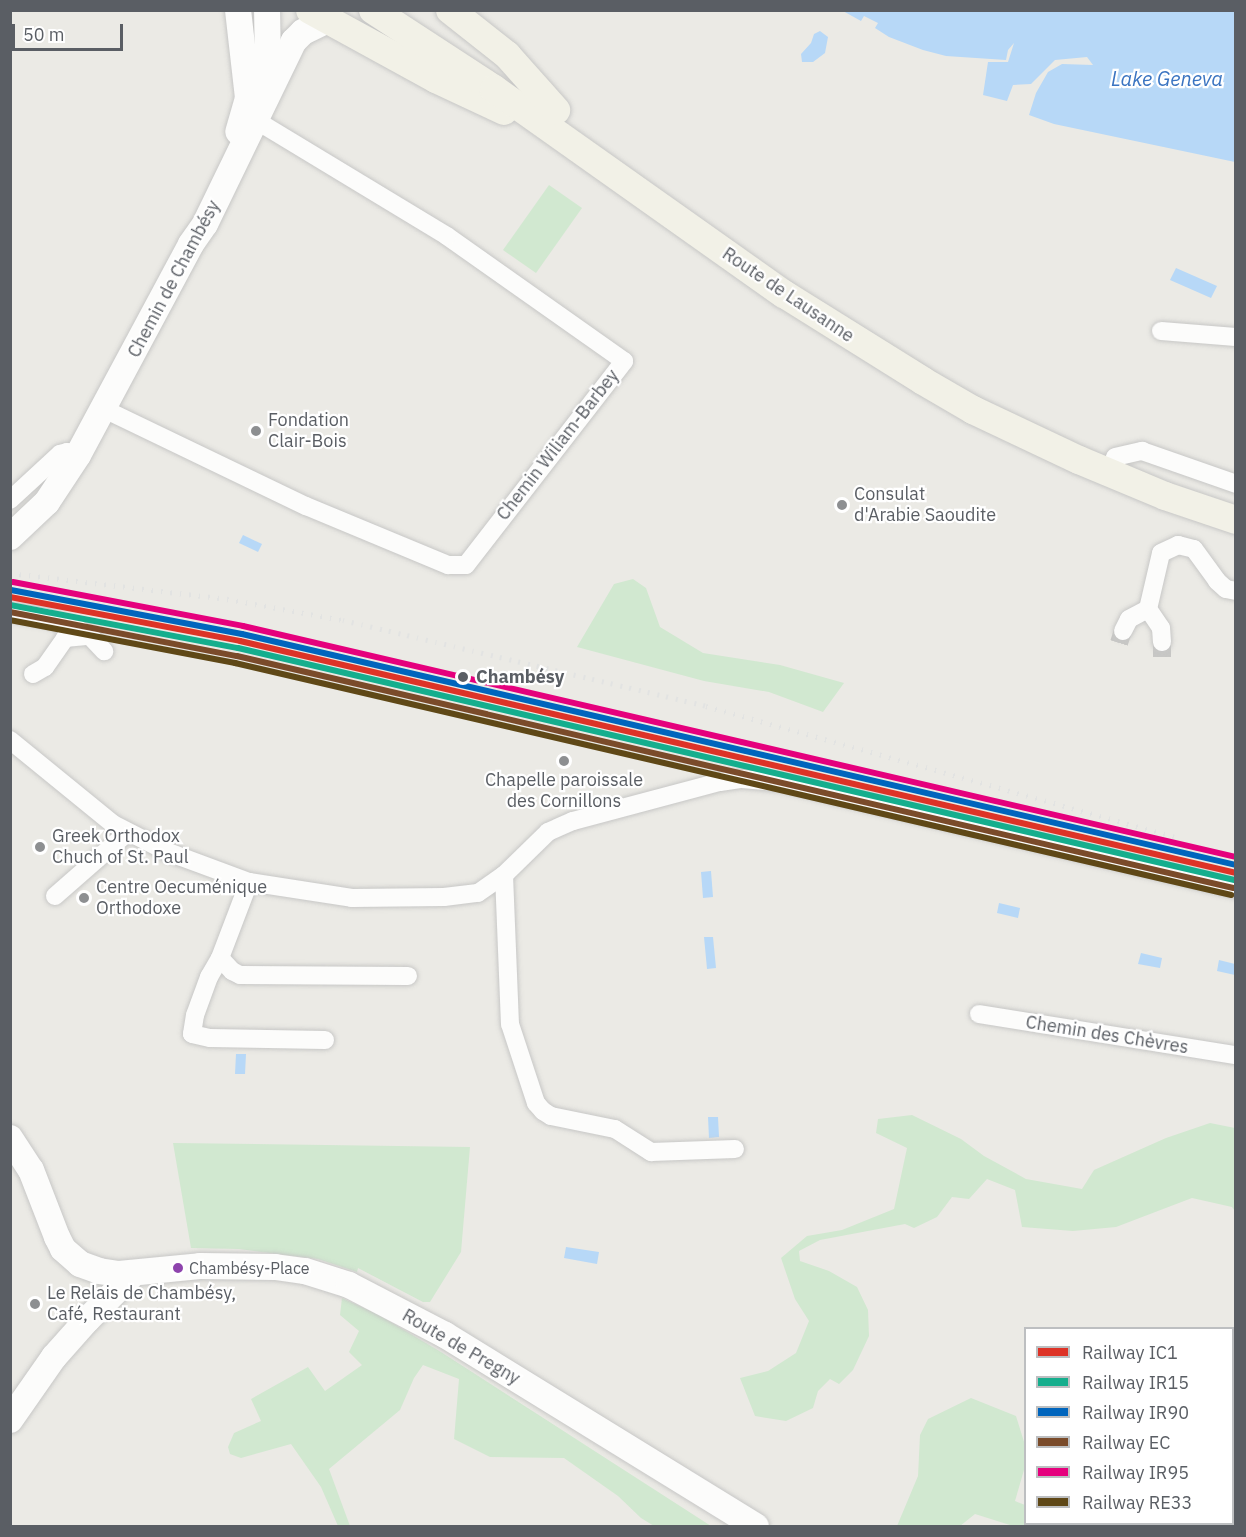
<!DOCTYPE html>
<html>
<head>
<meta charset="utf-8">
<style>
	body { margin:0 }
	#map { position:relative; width:1246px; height:1537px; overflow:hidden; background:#ebeae5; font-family:"IBM Plex Sans",sans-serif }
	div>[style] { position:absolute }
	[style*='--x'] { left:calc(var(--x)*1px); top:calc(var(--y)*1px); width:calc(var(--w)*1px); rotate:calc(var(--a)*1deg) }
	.green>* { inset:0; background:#d1e8d0 }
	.water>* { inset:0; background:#b7d8f7 }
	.street-tunnel>* { height:18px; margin-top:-9px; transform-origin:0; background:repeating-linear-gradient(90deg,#c7c7c5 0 18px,transparent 0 27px) }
	.roads { filter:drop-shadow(0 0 2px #c7c7c6) drop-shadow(0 0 2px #c7c7c6) }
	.street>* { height:18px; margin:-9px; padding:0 9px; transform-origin:9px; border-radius:9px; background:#fcfcfb }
	.secondary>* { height:26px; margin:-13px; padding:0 13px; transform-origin:13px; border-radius:13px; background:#fcfcfb }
	.primary>* { height:28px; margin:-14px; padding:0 14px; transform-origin:14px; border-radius:14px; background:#f2f1e7 }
	.rail>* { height:4.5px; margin-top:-2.25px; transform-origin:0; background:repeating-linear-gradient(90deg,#e2e3e2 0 1.5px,transparent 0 9.5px) }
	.rail-1>* { height:6px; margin:-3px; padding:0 3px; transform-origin:3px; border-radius:3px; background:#dd3327 }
	.rail-2>* { height:6px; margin:-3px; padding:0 3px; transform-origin:3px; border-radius:3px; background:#15ae8d }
	.rail-3>* { height:6px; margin:-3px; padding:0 3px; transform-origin:3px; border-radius:3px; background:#0065bd }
	.rail-4>* { height:6px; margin:-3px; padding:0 3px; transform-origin:3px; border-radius:3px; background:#7a4b2a }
	.rail-5>* { height:6px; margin:-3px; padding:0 3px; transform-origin:3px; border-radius:3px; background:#e5007d }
	.rail-6>* { height:6px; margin:-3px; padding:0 3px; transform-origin:3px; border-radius:3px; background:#5f4817 }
	.dots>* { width:16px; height:16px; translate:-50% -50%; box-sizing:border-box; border:3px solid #fff; border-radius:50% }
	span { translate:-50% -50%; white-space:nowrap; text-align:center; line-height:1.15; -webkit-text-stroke:4.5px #fff; paint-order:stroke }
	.bus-label { font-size:16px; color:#5a5e64 }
	.left { translate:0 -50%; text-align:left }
	.street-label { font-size:18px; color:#5a5e64 }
	.poi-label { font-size:18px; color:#5a5e64 }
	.stop-label { font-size:18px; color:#5a5e64; font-weight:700 }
	.water-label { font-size:20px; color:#3a74c1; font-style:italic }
	.frame { position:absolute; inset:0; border:12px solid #5a5e64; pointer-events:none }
	.legend { position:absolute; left:1024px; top:1327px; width:210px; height:198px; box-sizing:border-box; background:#fff; border:2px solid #bdbfc1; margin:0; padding:8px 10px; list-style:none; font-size:18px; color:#5a5e64 }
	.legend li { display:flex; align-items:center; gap:12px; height:30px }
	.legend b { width:30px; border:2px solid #bdbfc1 }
	.scale { position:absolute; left:12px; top:24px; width:111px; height:27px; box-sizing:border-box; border:3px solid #5a5e64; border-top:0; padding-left:8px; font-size:18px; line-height:21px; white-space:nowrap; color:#5a5e64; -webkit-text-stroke:4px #fff; paint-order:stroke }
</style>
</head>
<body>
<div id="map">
	<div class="green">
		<div style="clip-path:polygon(549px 185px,582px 208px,536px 273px,503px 250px)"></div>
		<div style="clip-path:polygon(633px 579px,646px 588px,660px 627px,703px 653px,780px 665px,844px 683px,823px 712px,769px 692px,704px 681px,577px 647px,614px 584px)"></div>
		<div style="clip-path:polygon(912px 1115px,961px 1139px,984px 1156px,1026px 1179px,1082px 1189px,1094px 1170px,1166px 1138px,1210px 1123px,1235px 1128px,1235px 1211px,1232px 1207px,1192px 1198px,1116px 1227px,1073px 1231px,1022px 1227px,1015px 1190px,987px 1179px,969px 1199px,952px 1197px,937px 1217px,914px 1228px,905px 1224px,820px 1240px,799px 1251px,800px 1261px,829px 1271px,857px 1287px,868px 1310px,869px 1336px,853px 1370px,839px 1384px,830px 1379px,818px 1391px,813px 1408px,786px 1421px,755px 1416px,740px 1378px,768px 1371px,796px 1353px,809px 1321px,795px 1299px,781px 1258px,807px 1236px,842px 1230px,894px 1209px,907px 1148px,876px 1133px,878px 1119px)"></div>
		<div style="clip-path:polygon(173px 1143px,470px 1147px,461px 1252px,430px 1302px,423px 1302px,358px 1268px,357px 1272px,318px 1259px,239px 1249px,191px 1248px)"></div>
		<div style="clip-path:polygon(342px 1298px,377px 1314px,441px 1352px,711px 1526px,654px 1526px,641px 1518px,618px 1496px,564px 1458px,490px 1457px,454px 1439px,459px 1379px,423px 1365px,414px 1378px,400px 1410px,329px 1469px,350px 1526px,338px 1526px,321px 1487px,291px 1444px,241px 1458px,230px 1454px,228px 1447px,234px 1433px,261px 1421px,251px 1399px,308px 1367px,325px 1391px,362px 1365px,349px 1352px,359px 1331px,340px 1315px)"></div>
		<div style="clip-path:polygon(971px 1398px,1016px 1416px,1025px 1445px,1026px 1463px,1015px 1501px,1025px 1505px,1026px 1524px,1047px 1524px,1046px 1526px,1013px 1526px,975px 1514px,960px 1526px,897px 1526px,918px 1476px,920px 1435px,928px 1419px)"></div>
	</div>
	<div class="water">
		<div style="clip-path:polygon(843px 11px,1235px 11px,1235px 162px,1054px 124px,1029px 115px,1036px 93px,1048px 72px,1062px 64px,1093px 65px,1087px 57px,1055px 60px,1031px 84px,1013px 85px,1007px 101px,983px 95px,988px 62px,1008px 62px,1014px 43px,1008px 50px,1006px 60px,946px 56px,923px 50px,889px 37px,875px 28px,878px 23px,864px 16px,861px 21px)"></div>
		<div style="clip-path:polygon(820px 31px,828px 37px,825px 53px,813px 62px,802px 62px,801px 54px,811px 43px,814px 34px)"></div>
		<div style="clip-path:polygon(1176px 268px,1217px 286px,1211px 298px,1170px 280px)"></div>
		<div style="clip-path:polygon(243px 535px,262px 544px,258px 552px,239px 543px)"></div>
		<div style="clip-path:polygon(711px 871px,713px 897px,703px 898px,701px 872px)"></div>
		<div style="clip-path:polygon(999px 903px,1020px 908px,1018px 918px,997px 913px)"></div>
		<div style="clip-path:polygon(704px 937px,713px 937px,716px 968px,707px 969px)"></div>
		<div style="clip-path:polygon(1141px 953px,1162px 958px,1160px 968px,1138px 964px)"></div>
		<div style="clip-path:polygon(1219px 960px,1235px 964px,1235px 975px,1217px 971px)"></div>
		<div style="clip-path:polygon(236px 1054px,246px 1054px,245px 1074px,235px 1074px)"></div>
		<div style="clip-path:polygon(708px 1117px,718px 1117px,719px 1137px,709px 1138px)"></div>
		<div style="clip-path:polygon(566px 1247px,599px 1252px,597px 1264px,564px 1258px)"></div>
	</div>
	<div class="street-tunnel">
		<div style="--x:1162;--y:642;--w:15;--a:90"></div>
		<div style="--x:1119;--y:643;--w:13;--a:-72"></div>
	</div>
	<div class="roads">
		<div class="street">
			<div style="--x:1161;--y:331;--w:75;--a:4.6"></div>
			<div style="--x:104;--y:409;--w:224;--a:25.7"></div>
			<div style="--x:306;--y:506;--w:154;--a:22.6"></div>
			<div style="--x:448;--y:565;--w:18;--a:0"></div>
			<div style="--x:466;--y:565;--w:258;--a:-52.2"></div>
			<div style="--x:624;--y:361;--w:217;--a:-144.8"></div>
			<div style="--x:447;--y:236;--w:222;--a:-148.8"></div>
			<div style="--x:1115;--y:457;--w:28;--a:-13"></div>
			<div style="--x:1142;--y:451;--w:100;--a:19.3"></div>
			<div style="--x:10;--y:500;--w:68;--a:-42.6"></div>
			<div style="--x:60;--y:454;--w:7;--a:-16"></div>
			<div style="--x:67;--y:452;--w:11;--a:15"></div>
			<div style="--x:10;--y:612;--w:37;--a:9"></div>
			<div style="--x:47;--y:618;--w:31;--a:19"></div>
			<div style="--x:76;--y:628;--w:16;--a:30"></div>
			<div style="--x:90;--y:636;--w:21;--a:47"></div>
			<div style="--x:1123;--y:631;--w:13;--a:-63"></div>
			<div style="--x:1129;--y:619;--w:21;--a:-28"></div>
			<div style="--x:1162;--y:642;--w:14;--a:-94"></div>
			<div style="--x:1161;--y:628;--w:23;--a:-124"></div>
			<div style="--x:1148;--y:609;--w:57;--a:-76.9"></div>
			<div style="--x:1161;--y:553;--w:19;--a:-25"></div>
			<div style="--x:1178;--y:545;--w:16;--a:14"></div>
			<div style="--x:1194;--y:549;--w:39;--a:54"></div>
			<div style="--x:1217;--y:581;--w:12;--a:42"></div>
			<div style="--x:1226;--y:589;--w:10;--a:11"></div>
			<div style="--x:33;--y:674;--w:14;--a:-30"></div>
			<div style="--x:45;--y:667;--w:35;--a:-55"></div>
			<div style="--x:65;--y:638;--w:24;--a:-5"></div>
			<div style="--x:10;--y:740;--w:133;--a:39.2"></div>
			<div style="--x:113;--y:824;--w:62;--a:27"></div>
			<div style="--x:168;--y:852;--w:86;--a:20.3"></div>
			<div style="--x:249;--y:882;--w:104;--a:8.8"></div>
			<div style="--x:352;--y:898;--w:92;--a:-0.6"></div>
			<div style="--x:444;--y:897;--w:34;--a:-7"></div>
			<div style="--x:478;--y:893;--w:32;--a:-35"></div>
			<div style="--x:504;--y:875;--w:62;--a:-44.3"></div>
			<div style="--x:548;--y:832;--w:27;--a:-24"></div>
			<div style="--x:573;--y:821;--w:152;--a:-14.9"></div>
			<div style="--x:720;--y:782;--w:22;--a:-8"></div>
			<div style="--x:742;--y:779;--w:38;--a:5"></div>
			<div style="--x:780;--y:782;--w:468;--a:13.2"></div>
			<div style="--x:504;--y:875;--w:149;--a:87.7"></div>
			<div style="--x:510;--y:1024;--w:83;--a:71.8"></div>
			<div style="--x:536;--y:1103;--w:11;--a:49"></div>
			<div style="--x:543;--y:1111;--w:9;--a:32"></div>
			<div style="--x:551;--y:1116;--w:65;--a:11.5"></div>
			<div style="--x:615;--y:1129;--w:43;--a:32.6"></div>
			<div style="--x:651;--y:1152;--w:84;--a:-2"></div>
			<div style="--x:249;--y:882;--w:81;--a:110.9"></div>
			<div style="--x:220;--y:958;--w:22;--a:120"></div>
			<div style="--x:209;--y:977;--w:40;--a:110.2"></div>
			<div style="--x:195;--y:1015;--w:19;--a:99"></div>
			<div style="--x:192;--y:1034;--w:18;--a:13"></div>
			<div style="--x:210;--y:1038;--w:115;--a:1"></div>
			<div style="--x:55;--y:896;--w:96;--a:-41.2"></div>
			<div style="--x:220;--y:958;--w:18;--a:47"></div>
			<div style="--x:232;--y:971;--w:9;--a:27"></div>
			<div style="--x:240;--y:975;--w:168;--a:0.3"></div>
			<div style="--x:979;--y:1014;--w:260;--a:9.1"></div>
		</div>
		<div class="secondary">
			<div style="--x:238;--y:10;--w:89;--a:83.5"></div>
			<div style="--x:248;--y:98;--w:35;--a:106"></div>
			<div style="--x:265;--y:90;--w:25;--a:-83"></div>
			<div style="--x:268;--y:65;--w:55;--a:-91"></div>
			<div style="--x:10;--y:537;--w:51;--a:-43.4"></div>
			<div style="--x:47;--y:502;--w:56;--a:-56.6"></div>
			<div style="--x:78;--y:455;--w:239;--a:-61.8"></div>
			<div style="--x:191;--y:244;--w:24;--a:-55"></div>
			<div style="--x:205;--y:224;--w:203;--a:-64.1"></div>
			<div style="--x:294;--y:41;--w:13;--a:-45"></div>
			<div style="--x:303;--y:32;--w:28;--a:-26"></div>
			<div style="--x:10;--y:1138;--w:38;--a:57"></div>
			<div style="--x:31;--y:1170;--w:72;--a:68.8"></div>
			<div style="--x:57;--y:1237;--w:13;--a:63"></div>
			<div style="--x:63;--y:1249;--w:23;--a:41"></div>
			<div style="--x:80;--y:1264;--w:20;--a:20"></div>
			<div style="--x:99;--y:1271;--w:20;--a:9"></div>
			<div style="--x:119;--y:1274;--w:81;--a:-5.6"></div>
			<div style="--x:200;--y:1266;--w:75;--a:0.8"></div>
			<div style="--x:275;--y:1267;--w:30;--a:8"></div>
			<div style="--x:305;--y:1271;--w:46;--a:17.7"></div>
			<div style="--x:349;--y:1285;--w:108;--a:27.5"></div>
			<div style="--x:445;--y:1335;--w:365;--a:31.6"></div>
			<div style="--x:10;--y:1420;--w:77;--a:-55.1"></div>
			<div style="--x:54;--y:1357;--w:50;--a:-48.3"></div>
			<div style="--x:87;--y:1320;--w:66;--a:-45"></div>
		</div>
		<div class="primary">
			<div style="--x:310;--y:10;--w:144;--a:28.7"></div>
			<div style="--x:436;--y:79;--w:75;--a:25.2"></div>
			<div style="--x:373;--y:10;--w:145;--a:33.1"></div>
			<div style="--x:494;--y:89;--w:355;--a:35.3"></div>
			<div style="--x:784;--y:294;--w:164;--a:32"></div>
			<div style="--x:923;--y:381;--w:58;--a:30.1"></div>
			<div style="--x:973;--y:410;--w:117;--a:25.3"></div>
			<div style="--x:1079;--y:460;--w:93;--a:22.7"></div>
			<div style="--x:1165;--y:496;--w:75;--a:18.7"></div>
			<div style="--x:450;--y:10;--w:73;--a:38.3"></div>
			<div style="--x:507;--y:55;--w:74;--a:48.3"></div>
		</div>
	</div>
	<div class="rail">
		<div style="--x:10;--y:573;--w:219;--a:6.8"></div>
		<div style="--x:227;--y:599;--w:118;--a:10.3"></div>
		<div style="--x:343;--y:620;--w:373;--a:13.3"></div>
		<div style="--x:706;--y:706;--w:486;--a:15.6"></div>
	</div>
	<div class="rail-1">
		<div style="--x:10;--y:597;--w:234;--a:10.8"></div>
		<div style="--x:240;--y:641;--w:1023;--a:13.11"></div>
	</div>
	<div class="rail-2">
		<div style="--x:10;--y:605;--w:232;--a:10.7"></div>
		<div style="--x:238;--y:648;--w:1023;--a:13.11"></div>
	</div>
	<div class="rail-3">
		<div style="--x:11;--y:590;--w:235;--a:10.8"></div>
		<div style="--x:242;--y:634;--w:1020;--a:13.08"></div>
	</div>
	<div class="rail-4">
		<div style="--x:10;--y:612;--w:231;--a:11"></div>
		<div style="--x:237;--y:656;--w:1023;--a:13.11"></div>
	</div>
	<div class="rail-5">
		<div style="--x:13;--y:582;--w:234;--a:10.8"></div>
		<div style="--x:243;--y:626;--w:1020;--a:13.1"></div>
	</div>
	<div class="rail-6">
		<div style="--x:10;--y:620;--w:229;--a:10.8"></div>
		<div style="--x:235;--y:663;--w:1023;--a:13.11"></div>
	</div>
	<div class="dots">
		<div style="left:256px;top:431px;background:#8d8f91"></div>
		<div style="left:842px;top:505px;background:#8d8f91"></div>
		<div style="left:463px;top:677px;background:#5a5e64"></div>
		<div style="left:564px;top:761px;background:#8d8f91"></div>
		<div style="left:40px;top:847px;background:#8d8f91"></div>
		<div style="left:84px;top:898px;background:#8d8f91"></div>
		<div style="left:178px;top:1268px;background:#8e44ad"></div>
		<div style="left:35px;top:1304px;background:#8d8f91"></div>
	</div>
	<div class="bus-label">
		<span class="left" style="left:189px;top:1268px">Chambésy-Place</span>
	</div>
	<div class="street-label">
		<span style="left:174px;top:279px;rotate:-62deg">Chemin de Chambésy</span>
		<span style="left:788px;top:295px;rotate:34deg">Route de Lausanne</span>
		<span style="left:558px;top:445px;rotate:-52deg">Chemin Wiliam-Barbey</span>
		<span style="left:1107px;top:1035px;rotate:9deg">Chemin des Chèvres</span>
		<span style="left:461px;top:1347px;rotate:30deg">Route de Pregny</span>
	</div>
	<div class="poi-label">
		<span class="left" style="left:268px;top:431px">Fondation<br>Clair-Bois</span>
		<span class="left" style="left:854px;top:505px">Consulat<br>d'Arabie Saoudite</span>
		<span style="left:564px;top:791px">Chapelle paroissale<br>des Cornillons</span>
		<span class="left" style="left:52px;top:847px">Greek Orthodox<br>Chuch of St. Paul</span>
		<span class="left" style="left:96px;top:898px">Centre Oecuménique<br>Orthodoxe</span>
		<span class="left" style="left:47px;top:1304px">Le Relais de Chambésy,<br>Café, Restaurant</span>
	</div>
	<div class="stop-label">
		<span class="left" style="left:476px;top:677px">Chambésy</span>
	</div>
	<div class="water-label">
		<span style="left:1167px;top:78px">Lake Geneva</span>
	</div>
	<div class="frame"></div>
	<ul class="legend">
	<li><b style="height:8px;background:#dd3327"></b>Railway IC1</li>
	<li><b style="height:8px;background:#15ae8d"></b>Railway IR15</li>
	<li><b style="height:8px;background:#0065bd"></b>Railway IR90</li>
	<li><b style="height:8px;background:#7a4b2a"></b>Railway EC</li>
	<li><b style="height:8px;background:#e5007d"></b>Railway IR95</li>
	<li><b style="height:8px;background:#5f4817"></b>Railway RE33</li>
	</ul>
	<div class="scale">50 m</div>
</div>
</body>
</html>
